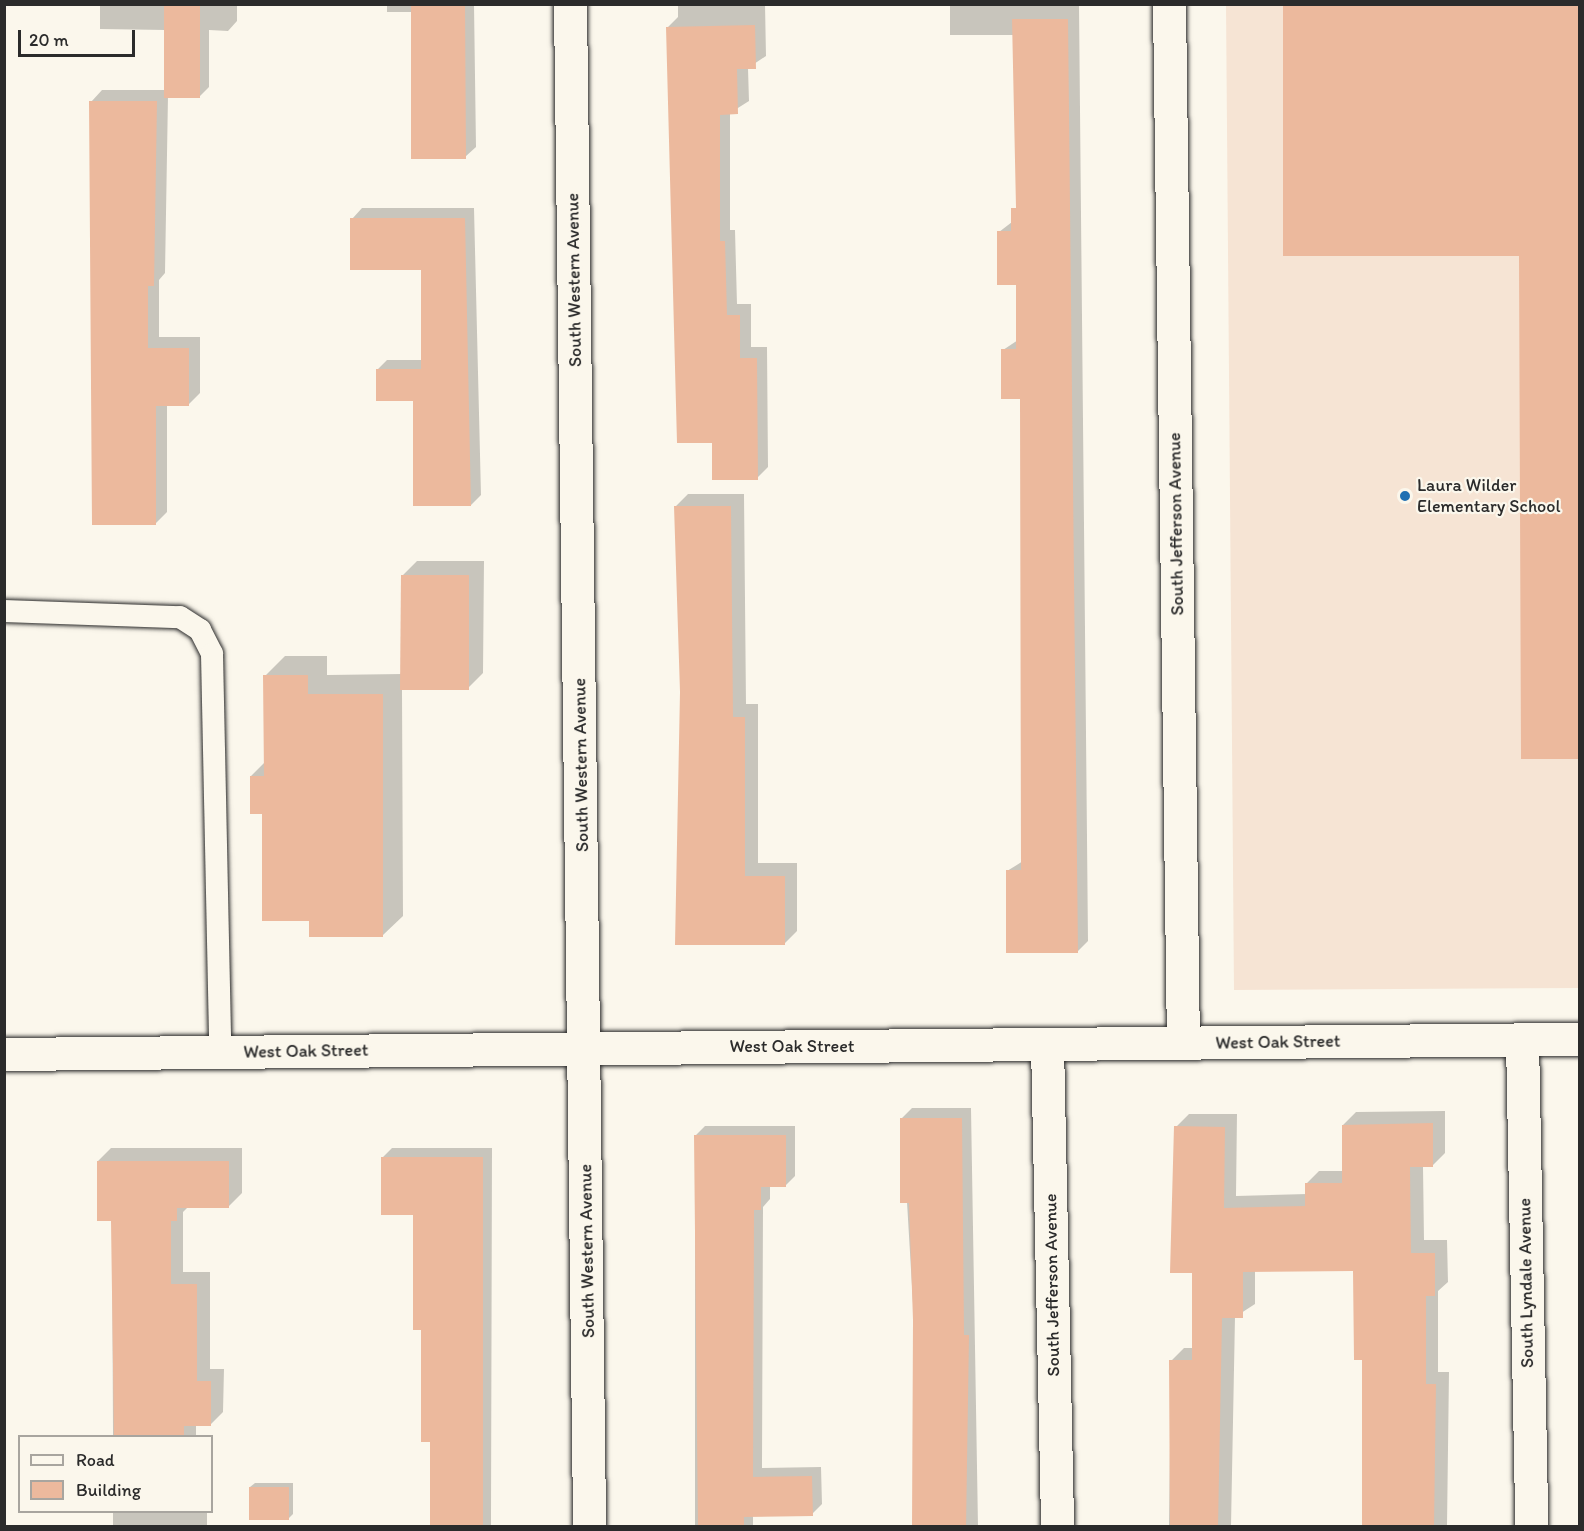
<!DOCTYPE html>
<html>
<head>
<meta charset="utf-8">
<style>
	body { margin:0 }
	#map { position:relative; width:1584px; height:1531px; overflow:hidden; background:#fbf7ec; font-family:Itim,sans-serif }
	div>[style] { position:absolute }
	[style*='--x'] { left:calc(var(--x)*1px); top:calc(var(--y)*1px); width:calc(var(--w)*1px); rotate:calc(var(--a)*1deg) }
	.built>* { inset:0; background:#f6e4d4 }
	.shadow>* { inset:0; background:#0003 }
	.building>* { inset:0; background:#ecb99d }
	.roads { filter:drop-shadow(0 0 2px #2b2b2b) drop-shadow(0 0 2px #2b2b2b) }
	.lane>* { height:22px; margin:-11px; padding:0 11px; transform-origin:11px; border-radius:11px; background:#fbf7ec }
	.street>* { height:33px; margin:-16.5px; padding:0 16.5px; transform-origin:16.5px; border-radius:16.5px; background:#fbf7ec }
	.secondary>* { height:33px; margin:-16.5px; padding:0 16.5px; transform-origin:16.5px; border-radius:16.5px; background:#fbf7ec }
	.dots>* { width:16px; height:16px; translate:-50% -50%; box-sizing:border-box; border:3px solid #fbf7ec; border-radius:50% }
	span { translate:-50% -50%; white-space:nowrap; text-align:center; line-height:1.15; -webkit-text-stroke:4.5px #fbf7ec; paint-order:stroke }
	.street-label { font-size:18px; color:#2b2b2b }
	.poi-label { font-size:18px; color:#2b2b2b }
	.left { translate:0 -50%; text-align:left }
	.frame { position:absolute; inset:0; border:6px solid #2b2b2b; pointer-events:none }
	.legend { position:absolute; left:18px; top:1435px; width:195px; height:78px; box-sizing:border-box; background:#fbf7ec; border:2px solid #a8a59f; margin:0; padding:8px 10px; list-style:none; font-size:18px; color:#2b2b2b }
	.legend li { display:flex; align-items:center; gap:12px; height:30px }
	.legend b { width:30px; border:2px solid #a8a59f }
	.scale { position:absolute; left:18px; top:30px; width:117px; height:27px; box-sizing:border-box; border:3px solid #2b2b2b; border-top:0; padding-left:8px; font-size:18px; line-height:21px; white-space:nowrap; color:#2b2b2b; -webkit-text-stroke:4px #fbf7ec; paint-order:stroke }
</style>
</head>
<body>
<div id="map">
	<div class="built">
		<div style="clip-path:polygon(1226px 5px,1579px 5px,1579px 988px,1234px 990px)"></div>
	</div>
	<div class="shadow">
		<div style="clip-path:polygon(100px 4px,237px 4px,237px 21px,228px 31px,209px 30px,209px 87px,200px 96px,168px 96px,165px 273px,159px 280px,159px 337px,200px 337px,200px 393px,189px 404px,167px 404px,167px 512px,155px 524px,91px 102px,102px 90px,165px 90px,165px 30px,100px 29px)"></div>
		<div style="clip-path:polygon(387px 4px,474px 4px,476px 147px,465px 157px,413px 12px,387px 12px)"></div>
		<div style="clip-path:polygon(678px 4px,765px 4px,766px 56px,748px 68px,749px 101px,730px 113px,730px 230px,735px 230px,737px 304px,751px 304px,751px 347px,767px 347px,768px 467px,757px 478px,713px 442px,668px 27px,678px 17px)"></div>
		<div style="clip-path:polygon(950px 4px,1079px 4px,1088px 941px,1078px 951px,1007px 871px,1023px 861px,1022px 397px,1003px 350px,1018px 340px,1018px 284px,999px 232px,1012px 222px,1018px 204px,1014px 35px,950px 35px)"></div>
		<div style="clip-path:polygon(362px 208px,474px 208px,481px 495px,471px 505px,414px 399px,377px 370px,387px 360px,423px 360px,423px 269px,352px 219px)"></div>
		<div style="clip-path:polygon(688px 494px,744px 494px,746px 704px,758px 704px,758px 863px,797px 863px,797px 931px,784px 944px,676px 944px,682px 692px,675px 507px)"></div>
		<div style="clip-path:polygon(417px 561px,484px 561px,483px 673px,468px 688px,402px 688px,403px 916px,383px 935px,310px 920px,251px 776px,265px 762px,265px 676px,285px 656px,327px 656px,327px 675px,402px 674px,402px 576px)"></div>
		<div style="clip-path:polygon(912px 1108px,971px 1108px,978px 1526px,913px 1526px,914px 1320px,902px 1118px)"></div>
		<div style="clip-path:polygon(1445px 1111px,1445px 1153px,1432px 1166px,1423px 1166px,1424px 1240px,1447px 1240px,1448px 1282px,1438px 1291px,1438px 1372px,1449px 1372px,1447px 1526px,1364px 1526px,1364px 1359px,1355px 1269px,1255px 1271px,1255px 1304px,1235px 1317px,1231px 1526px,1169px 1526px,1171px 1361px,1184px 1348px,1193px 1348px,1193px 1271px,1176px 1127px,1189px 1114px,1237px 1114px,1236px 1196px,1307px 1194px,1306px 1184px,1319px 1171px,1344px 1171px,1343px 1125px,1356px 1112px)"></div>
		<div style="clip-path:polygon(705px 1126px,795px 1126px,795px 1176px,785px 1186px,770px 1186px,770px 1199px,763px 1207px,762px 1468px,821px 1467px,822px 1504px,812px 1514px,753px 1515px,753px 1526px,695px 1526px,695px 1136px)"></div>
		<div style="clip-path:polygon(111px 1148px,242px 1148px,242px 1193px,229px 1206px,189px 1206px,183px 1212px,183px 1272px,210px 1272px,210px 1369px,224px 1369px,223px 1412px,210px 1425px,196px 1425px,196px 1436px,113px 1436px,112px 1219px,98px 1161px)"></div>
		<div style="clip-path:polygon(392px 1148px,492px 1148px,491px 1526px,432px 1526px,432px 1441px,414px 1214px,382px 1158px)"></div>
		<div style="clip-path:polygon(255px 1483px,293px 1483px,293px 1514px,288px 1519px,250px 1487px)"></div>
		<div style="clip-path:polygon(113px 1512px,207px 1512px,207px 1526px,113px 1526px)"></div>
	</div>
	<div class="building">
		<div style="clip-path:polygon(164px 4px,200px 4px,200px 98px,164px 98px)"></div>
		<div style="clip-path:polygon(411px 4px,465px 4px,466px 159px,411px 159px)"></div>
		<div style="clip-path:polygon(1283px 4px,1580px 4px,1580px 759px,1521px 759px,1519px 256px,1283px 256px)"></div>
		<div style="clip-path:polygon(1012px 19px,1068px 19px,1078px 953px,1006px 953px,1006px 870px,1021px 870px,1020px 399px,1001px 399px,1001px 349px,1016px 349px,1016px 285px,997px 285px,997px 231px,1011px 231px,1011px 208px,1016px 208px)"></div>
		<div style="clip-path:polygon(755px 25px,756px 69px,737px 69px,738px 114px,720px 115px,720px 241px,725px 241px,727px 315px,740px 315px,740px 358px,757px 358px,758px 480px,712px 480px,712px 443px,677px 443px,666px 27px)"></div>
		<div style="clip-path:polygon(89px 101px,157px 101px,154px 286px,148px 286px,148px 348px,189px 348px,189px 406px,156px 406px,156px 525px,92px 525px)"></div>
		<div style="clip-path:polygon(350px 218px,465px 218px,471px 506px,413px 506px,413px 401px,376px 401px,376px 369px,421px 369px,421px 270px,350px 270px)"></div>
		<div style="clip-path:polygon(674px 506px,731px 506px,733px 717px,745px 717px,745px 876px,785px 876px,785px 945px,675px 945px,680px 692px)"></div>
		<div style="clip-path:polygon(401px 575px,469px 575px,469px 690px,400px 690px)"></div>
		<div style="clip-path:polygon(263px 675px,308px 675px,308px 694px,383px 694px,383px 937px,309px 937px,309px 921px,262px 921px,262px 814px,250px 814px,250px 776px,264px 776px)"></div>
		<div style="clip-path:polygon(900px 1118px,962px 1118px,964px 1335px,969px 1335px,966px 1527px,912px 1527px,913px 1320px,909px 1203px,900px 1203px)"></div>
		<div style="clip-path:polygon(1433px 1123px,1433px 1167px,1410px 1167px,1411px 1253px,1435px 1253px,1435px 1296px,1426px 1296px,1426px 1384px,1436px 1384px,1434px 1527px,1362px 1527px,1362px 1360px,1354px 1360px,1353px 1271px,1243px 1272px,1243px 1318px,1222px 1318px,1218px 1527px,1170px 1527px,1169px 1360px,1192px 1360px,1192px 1273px,1170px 1273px,1174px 1126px,1225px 1127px,1224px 1208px,1305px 1206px,1305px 1183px,1342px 1183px,1342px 1125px)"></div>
		<div style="clip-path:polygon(694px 1135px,786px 1135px,786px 1187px,761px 1187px,761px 1210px,754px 1210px,753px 1477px,812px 1476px,813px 1516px,744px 1517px,744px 1527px,698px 1527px)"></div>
		<div style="clip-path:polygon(381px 1157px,483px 1157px,483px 1527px,430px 1527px,430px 1442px,421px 1442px,421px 1330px,413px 1330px,413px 1215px,381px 1215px)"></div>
		<div style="clip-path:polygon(97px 1161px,229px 1161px,229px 1208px,177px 1208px,177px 1221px,171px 1221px,171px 1284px,197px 1284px,197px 1381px,211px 1381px,211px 1426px,184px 1426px,184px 1437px,114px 1437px,111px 1221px,97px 1221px)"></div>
		<div style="clip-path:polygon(249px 1487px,289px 1487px,289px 1520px,249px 1520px)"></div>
	</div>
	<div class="roads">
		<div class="lane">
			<div style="--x:4;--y:611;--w:176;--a:2"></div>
			<div style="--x:180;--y:617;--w:24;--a:33"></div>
			<div style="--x:200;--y:630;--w:27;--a:63"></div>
			<div style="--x:212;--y:654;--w:398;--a:88.8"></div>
		</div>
		<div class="street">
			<div style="--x:1169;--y:4;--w:1039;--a:89.23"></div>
			<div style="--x:1522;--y:1039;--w:487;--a:88.9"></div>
			<div style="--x:1047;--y:1044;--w:482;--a:88.8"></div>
			<div style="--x:4;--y:1054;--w:1576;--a:-0.55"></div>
		</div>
		<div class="secondary">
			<div style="--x:570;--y:4;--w:1522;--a:89.28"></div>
		</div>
	</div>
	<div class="dots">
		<div style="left:1405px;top:496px;background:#1f6fb2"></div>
	</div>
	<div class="street-label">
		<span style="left:574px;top:280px;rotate:-91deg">South Western Avenue</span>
		<span style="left:1176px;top:524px;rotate:-91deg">South Jefferson Avenue</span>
		<span style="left:581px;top:765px;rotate:-91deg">South Western Avenue</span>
		<span style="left:1278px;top:1042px;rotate:-1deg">West Oak Street</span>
		<span style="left:792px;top:1046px">West Oak Street</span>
		<span style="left:306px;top:1051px;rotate:-1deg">West Oak Street</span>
		<span style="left:587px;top:1251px;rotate:-91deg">South Western Avenue</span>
		<span style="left:1526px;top:1283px;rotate:-91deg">South Lyndale Avenue</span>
		<span style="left:1052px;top:1285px;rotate:-91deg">South Jefferson Avenue</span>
	</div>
	<div class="poi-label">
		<span class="left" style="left:1417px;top:496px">Laura Wilder<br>Elementary School</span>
	</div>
	<div class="frame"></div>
	<ul class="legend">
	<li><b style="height:8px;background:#fbf7ec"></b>Road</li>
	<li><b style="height:16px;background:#ecb99d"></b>Building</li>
	</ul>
	<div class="scale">20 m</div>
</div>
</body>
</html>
